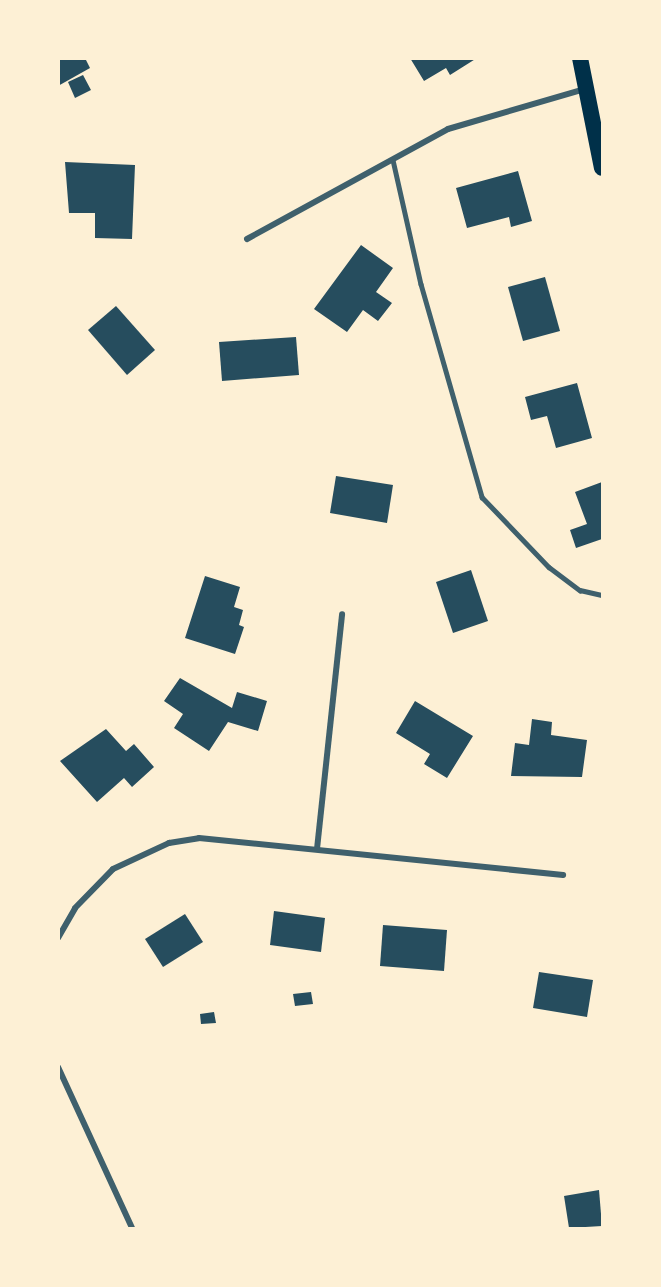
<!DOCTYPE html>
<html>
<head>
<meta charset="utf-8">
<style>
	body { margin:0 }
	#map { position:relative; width:661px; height:1287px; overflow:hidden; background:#fdf0d5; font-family:"Roboto Condensed",sans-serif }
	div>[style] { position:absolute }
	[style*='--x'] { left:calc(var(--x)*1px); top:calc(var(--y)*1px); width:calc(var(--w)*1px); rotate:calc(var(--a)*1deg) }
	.building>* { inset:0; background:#264d5e }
	.service>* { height:4.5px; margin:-2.25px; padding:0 2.25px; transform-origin:2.25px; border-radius:2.25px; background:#3f606c }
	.minor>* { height:6px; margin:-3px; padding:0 3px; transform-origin:3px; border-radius:3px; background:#3f606c }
	.trunk>* { height:16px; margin:-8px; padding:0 8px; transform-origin:8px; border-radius:8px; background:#003049 }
	span { translate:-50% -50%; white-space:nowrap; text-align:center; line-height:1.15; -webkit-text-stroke:5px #fdf0d5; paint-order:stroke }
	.frame { position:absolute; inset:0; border:60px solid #fdf0d5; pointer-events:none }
</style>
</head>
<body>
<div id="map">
	<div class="building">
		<div style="clip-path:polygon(58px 58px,85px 58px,90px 68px,58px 86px)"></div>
		<div style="clip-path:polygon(410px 58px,477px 58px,450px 75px,446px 68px,424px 81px)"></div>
		<div style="clip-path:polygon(83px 75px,91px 90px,75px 98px,68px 82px)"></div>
		<div style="clip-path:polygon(65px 162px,135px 165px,132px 239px,95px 238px,95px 213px,69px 213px)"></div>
		<div style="clip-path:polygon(518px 171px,532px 221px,511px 227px,509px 217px,467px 228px,456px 188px)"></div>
		<div style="clip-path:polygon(361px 245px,393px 268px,376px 292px,392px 303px,378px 321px,363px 310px,347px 332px,314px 309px)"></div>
		<div style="clip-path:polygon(545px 277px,560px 331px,523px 341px,508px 287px)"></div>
		<div style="clip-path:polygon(116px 306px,155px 350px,127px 375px,88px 330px)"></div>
		<div style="clip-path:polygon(296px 337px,299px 375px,222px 381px,219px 342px)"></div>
		<div style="clip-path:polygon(577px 383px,592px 438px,556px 448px,547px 416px,531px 420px,525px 397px)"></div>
		<div style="clip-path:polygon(336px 476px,393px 485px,387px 523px,330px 513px)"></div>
		<div style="clip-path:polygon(602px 482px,602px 539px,576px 548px,570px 530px,587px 524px,575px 492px)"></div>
		<div style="clip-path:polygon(471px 570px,488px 621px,453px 633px,436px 582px)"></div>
		<div style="clip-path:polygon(205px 576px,240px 587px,234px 607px,243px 610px,239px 625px,244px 627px,235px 654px,185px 638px)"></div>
		<div style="clip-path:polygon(180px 678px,232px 708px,237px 692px,267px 701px,258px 731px,228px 722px,209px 751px,174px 728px,183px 714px,164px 701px)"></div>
		<div style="clip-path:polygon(415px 701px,473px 736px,447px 778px,424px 764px,430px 754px,396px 733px)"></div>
		<div style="clip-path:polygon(532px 719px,552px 722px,551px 735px,587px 740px,582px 777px,511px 776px,515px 743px,529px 745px)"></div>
		<div style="clip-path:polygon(106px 729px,126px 751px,134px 744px,154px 767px,132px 787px,124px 778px,97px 802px,60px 761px)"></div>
		<div style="clip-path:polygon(274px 911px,325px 918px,321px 952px,270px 945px)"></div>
		<div style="clip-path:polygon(185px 914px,203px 942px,163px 967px,145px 939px)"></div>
		<div style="clip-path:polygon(383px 925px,447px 930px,444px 971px,380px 966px)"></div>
		<div style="clip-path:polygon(539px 972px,593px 980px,587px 1017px,533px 1008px)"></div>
		<div style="clip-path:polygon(311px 992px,313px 1004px,295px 1006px,293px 994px)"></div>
		<div style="clip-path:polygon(214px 1012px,216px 1023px,201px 1024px,200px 1014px)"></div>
		<div style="clip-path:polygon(599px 1190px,602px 1226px,569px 1228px,564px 1196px)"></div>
	</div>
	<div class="service">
		<div style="--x:393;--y:160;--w:127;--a:77.3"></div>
		<div style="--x:421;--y:284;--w:222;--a:74"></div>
		<div style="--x:482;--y:497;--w:97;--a:46.3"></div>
		<div style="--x:549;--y:567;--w:39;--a:37"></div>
		<div style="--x:580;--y:590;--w:23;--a:13"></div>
	</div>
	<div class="minor">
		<div style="--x:247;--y:239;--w:229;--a:-28.7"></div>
		<div style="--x:448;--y:129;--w:143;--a:-16.3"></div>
		<div style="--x:317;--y:849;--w:236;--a:-83.9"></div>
		<div style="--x:58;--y:938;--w:34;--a:-60"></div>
		<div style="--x:75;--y:908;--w:54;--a:-45.7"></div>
		<div style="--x:113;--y:869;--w:62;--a:-24.9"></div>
		<div style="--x:169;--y:843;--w:30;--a:-9"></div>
		<div style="--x:199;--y:838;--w:366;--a:5.8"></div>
		<div style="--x:58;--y:1067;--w:177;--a:65.3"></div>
	</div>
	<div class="trunk">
		<div style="--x:580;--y:58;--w:112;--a:78.7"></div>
	</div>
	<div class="frame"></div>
</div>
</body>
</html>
